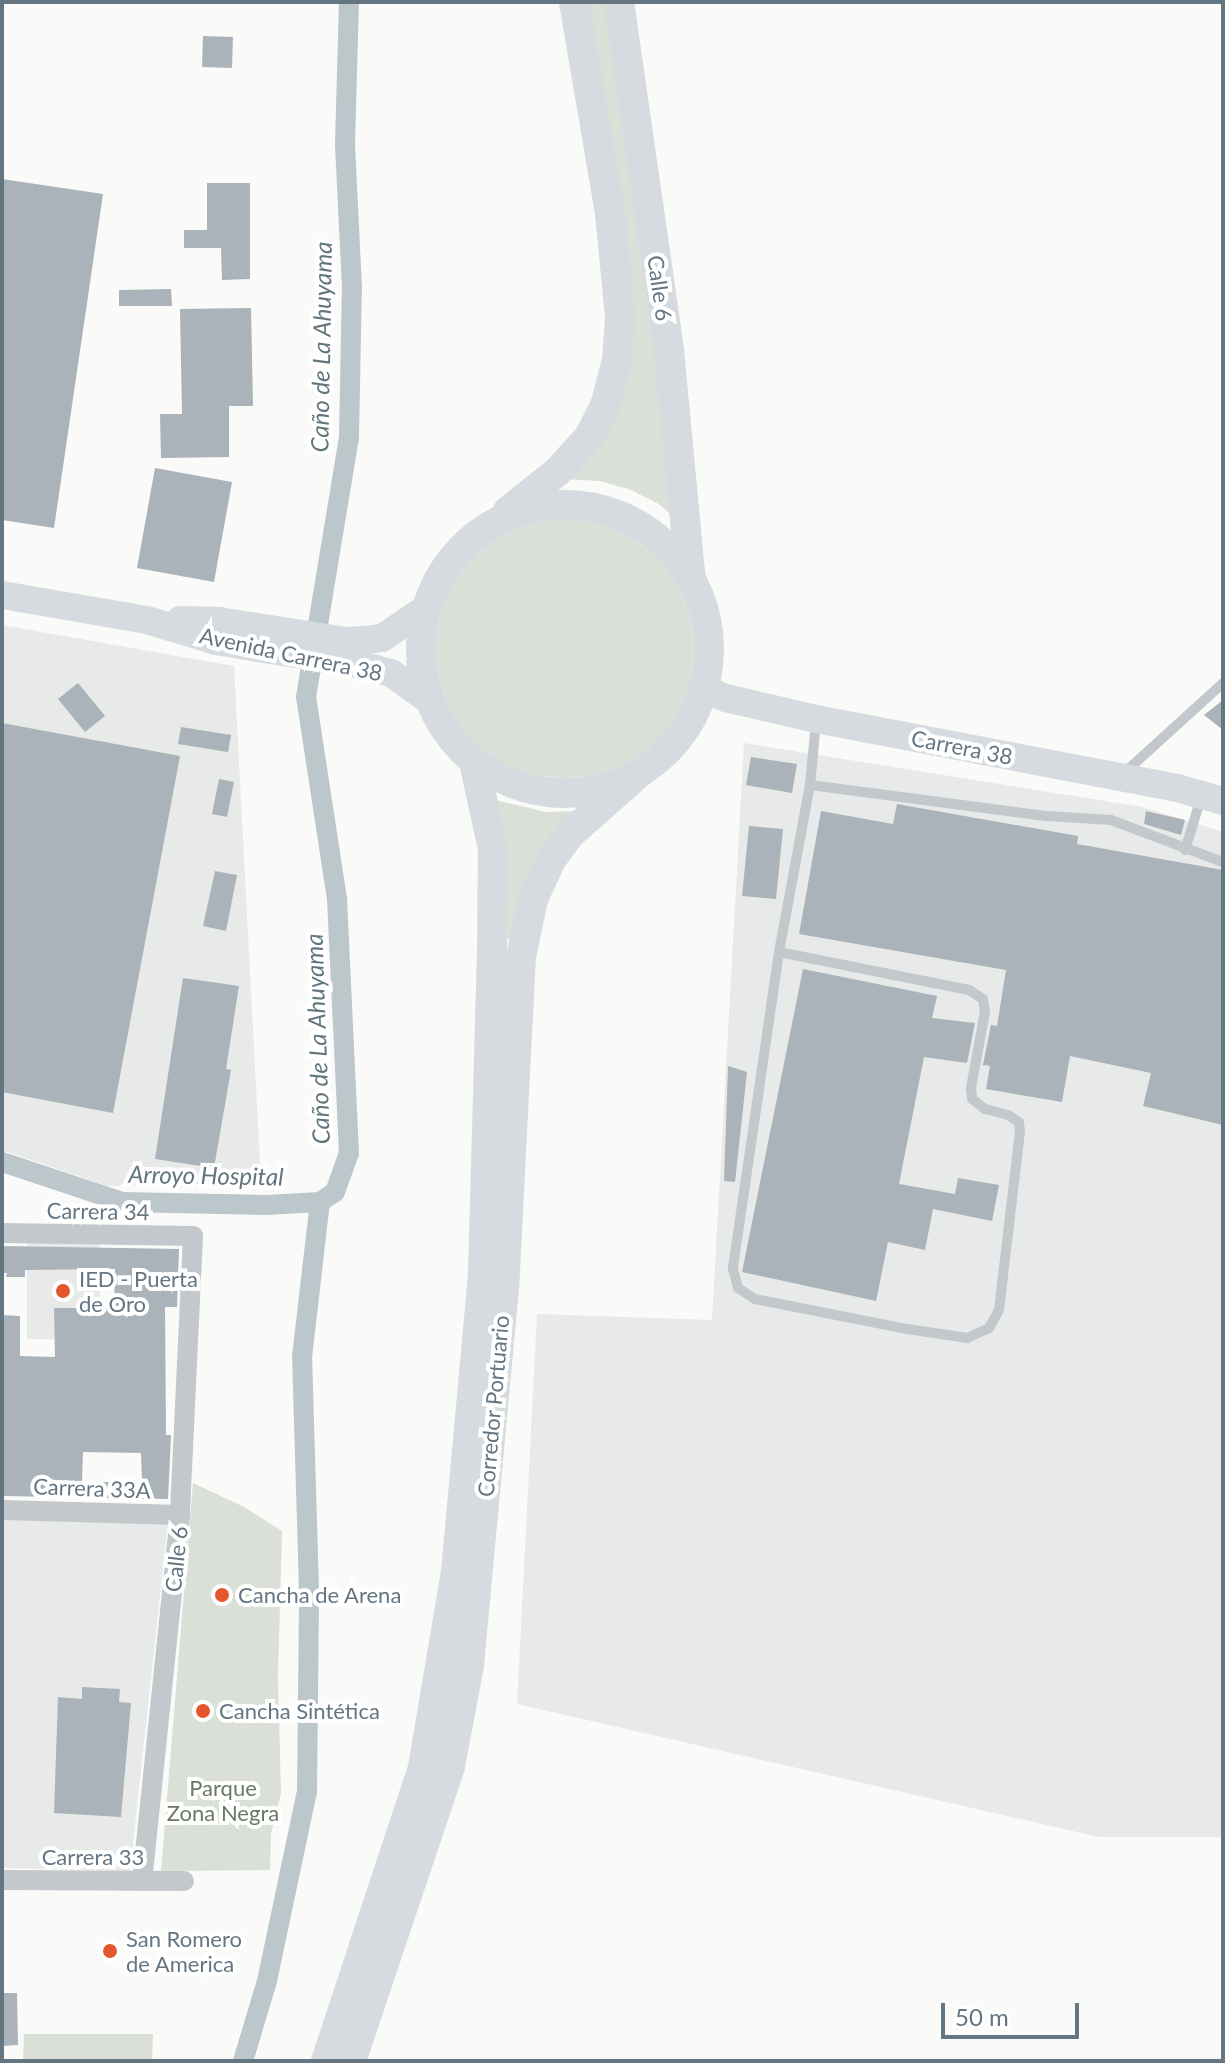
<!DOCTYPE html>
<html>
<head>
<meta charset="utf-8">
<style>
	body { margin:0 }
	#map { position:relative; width:1225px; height:2063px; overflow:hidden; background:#fafaf8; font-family:Lato,sans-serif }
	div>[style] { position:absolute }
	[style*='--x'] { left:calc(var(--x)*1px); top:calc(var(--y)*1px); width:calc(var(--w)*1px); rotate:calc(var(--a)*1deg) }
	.built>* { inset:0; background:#e8e9e9 }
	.green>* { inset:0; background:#dadfd7 }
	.round { border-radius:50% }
	.canal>* { height:20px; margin:-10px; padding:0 10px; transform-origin:10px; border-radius:10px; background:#bbc7cb }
	.building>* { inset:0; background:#aab3b9 }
	.lane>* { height:10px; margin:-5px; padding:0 5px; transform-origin:5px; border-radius:5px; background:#c3c8cc }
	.street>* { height:20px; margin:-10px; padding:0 10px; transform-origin:10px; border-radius:10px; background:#c3c8cc }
	.secondary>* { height:28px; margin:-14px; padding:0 14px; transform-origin:14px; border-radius:14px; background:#d6dbdf }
	.primary>* { height:30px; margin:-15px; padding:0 15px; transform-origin:15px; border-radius:15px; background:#d6dbdf }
	.primary>.ring { margin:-15px; padding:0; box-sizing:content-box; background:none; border:30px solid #d6dbdf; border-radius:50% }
	.dots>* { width:22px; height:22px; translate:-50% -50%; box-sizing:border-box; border:4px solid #fff; border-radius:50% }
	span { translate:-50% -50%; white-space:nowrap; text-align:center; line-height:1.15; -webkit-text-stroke:8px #fff; paint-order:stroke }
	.street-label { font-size:22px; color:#657683 }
	.poi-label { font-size:22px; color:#657683 }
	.left { translate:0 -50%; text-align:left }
	.park-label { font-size:22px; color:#687a64 }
	.water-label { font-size:24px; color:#60757c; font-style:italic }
	.frame { position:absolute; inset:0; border:4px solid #657683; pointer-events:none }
	.scale { position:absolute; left:941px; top:2003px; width:138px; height:36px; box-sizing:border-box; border:4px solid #657683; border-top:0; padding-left:10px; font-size:24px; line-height:28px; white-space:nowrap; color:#657683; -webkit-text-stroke:6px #fff; paint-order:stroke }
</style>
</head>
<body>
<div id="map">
	<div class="built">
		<div style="clip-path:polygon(2px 625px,234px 666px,261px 1182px,107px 1186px,2px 1150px)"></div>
		<div style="clip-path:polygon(744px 743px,1143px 807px,1223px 832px,1223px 1837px,1099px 1837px,517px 1704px,537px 1314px,712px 1320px)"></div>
		<div style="clip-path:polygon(27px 1241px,100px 1243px,100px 1340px,27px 1339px)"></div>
		<div style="clip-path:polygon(2px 1519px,168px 1523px,130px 1871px,2px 1868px)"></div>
	</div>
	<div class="green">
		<div style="clip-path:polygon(583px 2px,609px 2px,678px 521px,659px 504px,629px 489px,599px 481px,565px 479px,613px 418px)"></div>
		<div class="round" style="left:436px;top:520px;width:258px;height:258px"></div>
		<div style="clip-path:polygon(491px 799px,546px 812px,578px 811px,514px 939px,505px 939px)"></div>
		<div style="clip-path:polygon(193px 1483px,244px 1507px,282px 1531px,278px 1676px,281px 1793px,271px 1834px,270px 1870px,161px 1871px)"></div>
		<div style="clip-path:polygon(24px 2034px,153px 2034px,152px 2061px,23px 2061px)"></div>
	</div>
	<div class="canal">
		<div style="--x:2;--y:1162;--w:126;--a:18.4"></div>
		<div style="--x:122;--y:1202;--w:144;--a:1.2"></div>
		<div style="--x:266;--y:1205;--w:54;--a:-3.2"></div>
		<div style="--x:243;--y:2061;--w:84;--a:-73.3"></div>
		<div style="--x:267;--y:1981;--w:193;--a:-78.1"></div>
		<div style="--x:307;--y:1792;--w:202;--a:-89.4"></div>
		<div style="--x:309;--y:1590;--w:233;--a:-91.7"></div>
		<div style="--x:302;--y:1357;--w:156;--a:-83.4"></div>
		<div style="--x:320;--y:1202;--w:18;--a:-34"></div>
		<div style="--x:335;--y:1192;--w:41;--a:-70.3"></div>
		<div style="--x:349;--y:1153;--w:254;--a:-92.7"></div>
		<div style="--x:337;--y:899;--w:204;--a:-98.7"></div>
		<div style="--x:306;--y:697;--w:263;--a:-80.6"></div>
		<div style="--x:349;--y:438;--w:150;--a:-88.9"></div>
		<div style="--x:352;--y:288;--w:144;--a:-92.8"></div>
		<div style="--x:345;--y:144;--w:142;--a:-88.4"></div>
	</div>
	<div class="building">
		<div style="clip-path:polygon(203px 36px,233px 37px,232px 68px,202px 67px)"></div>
		<div style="clip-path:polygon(2px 179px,103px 194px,54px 528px,2px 520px)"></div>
		<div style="clip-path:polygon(207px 183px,250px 183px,250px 279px,222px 280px,221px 248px,184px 248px,184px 230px,207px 230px)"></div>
		<div style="clip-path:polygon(171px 289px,172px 306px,119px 306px,119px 290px)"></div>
		<div style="clip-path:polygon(251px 308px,253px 406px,229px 406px,229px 457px,161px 458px,160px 414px,182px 414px,180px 309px)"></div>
		<div style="clip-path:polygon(155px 468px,232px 482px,214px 582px,137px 568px)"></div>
		<div style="clip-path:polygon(78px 683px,105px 716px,85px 732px,58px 699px)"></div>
		<div style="clip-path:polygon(1223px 700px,1223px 730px,1204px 715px)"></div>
		<div style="clip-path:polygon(2px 723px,180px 756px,113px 1113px,2px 1092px)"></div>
		<div style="clip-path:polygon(181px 727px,231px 735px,228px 752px,178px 744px)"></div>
		<div style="clip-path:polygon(751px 757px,797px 764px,792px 793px,746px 785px)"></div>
		<div style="clip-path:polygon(219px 779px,234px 782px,227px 817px,212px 814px)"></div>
		<div style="clip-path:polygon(897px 804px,1078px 836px,1077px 844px,1223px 870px,1223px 1125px,1143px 1106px,1151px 1073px,1070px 1056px,1062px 1102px,986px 1089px,990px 1066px,983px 1065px,991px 1025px,997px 1026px,1006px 970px,799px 934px,821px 811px,893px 824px)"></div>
		<div style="clip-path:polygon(1146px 811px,1185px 820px,1181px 835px,1144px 824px)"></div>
		<div style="clip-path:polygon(749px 826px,783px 829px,776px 899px,742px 896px)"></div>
		<div style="clip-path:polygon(215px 871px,237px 875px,226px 931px,203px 926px)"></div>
		<div style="clip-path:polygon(803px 969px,937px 996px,932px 1018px,975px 1023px,967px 1063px,924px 1057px,899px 1184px,955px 1194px,958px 1178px,999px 1185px,992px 1221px,933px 1209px,925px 1250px,888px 1242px,876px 1301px,742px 1272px)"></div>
		<div style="clip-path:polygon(183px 978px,239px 986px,226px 1069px,231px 1070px,214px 1168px,155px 1159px)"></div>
		<div style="clip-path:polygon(728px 1066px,747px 1072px,735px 1182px,724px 1181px)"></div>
		<div style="clip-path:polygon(evenodd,2px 1246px,179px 1249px,177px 1307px,165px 1307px,166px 1435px,171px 1435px,168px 1499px,2px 1496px,2px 1315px,20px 1316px,20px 1356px,55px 1357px,54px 1308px,114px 1308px,115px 1269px,25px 1270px,25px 1277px,6px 1277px,7px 1273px,2px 1273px,2px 1246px,83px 1452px,141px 1453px,142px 1482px,82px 1482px,83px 1452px)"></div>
		<div style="clip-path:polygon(82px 1687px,120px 1689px,119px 1702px,131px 1703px,121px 1817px,54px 1813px,58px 1697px,82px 1699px)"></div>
		<div style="clip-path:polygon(2px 1993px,17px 1993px,18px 2045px,2px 2046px)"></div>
	</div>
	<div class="lane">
		<div style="--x:816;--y:722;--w:63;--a:95.4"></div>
		<div style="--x:810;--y:785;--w:239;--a:7.5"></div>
		<div style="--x:1047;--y:816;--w:64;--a:3.6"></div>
		<div style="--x:1111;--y:820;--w:120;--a:20.6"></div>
		<div style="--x:1123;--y:774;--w:135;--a:-42.3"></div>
		<div style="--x:1185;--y:850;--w:54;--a:-72.9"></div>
		<div style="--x:779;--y:952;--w:320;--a:98.3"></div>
		<div style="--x:733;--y:1269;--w:20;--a:75"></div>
		<div style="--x:738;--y:1288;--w:20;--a:33"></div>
		<div style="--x:755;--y:1299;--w:149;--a:11.2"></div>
		<div style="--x:901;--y:1328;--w:67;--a:8.6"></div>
		<div style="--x:967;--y:1338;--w:24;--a:-24"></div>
		<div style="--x:989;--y:1328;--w:21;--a:-61"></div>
		<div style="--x:999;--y:1310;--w:179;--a:-83.3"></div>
		<div style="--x:1020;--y:1132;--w:10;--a:-96"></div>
		<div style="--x:1019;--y:1122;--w:13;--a:-148"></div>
		<div style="--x:1008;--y:1115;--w:24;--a:-165"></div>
		<div style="--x:985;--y:1109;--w:16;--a:-142"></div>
		<div style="--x:972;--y:1099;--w:11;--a:-95"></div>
		<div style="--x:971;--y:1088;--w:77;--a:-79.6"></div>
		<div style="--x:985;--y:1012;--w:13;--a:-99"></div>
		<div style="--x:983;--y:999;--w:17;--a:-147"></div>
		<div style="--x:969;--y:990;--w:194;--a:-168.7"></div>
		<div style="--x:779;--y:952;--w:170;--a:-79.5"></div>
	</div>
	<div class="street">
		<div style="--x:2;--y:1233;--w:191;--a:0.9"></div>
		<div style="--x:193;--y:1236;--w:279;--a:92.7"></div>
		<div style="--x:180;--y:1515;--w:368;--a:95.9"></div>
		<div style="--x:2;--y:1510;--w:178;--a:1.6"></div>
		<div style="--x:2;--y:1880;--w:182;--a:0.3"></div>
	</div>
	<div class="secondary">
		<div style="--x:2;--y:595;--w:147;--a:9.8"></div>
		<div style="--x:147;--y:620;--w:72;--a:16.9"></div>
		<div style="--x:216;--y:641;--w:147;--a:9.4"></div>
		<div style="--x:361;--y:665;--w:31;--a:15"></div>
		<div style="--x:391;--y:673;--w:47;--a:35.4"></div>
		<div style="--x:180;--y:620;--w:39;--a:1"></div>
		<div style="--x:219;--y:621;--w:128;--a:9"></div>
		<div style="--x:345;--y:641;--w:20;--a:-3"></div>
		<div style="--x:365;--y:640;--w:17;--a:-7"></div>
		<div style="--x:382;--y:638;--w:52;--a:-34"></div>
		<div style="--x:702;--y:688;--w:26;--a:23"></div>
		<div style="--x:726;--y:698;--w:92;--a:13.1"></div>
		<div style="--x:816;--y:719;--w:368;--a:10.8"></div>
		<div style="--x:1177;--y:788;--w:48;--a:15.8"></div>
	</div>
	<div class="primary">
		<div style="--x:619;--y:2;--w:352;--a:81.8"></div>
		<div style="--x:669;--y:350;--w:225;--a:84.6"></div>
		<div class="ring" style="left:421px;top:505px;width:258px;height:258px"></div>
		<div style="--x:508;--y:511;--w:63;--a:-38.5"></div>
		<div style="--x:557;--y:472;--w:47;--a:-47.6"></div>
		<div style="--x:589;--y:437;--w:38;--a:-63"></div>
		<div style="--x:606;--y:403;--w:44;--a:-75.7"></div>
		<div style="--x:617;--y:360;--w:43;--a:-86"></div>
		<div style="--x:620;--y:317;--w:104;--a:-95.5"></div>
		<div style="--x:610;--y:213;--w:214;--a:-99.7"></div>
		<div style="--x:326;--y:2061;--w:310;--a:-71.7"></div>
		<div style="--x:423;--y:1767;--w:198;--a:-80.4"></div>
		<div style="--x:456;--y:1572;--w:300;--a:-84.8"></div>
		<div style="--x:483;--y:1273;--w:318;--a:-88.4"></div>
		<div style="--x:492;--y:955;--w:106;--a:-89.5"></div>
		<div style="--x:493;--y:849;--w:89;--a:-102.3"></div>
		<div style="--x:351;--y:2061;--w:311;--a:-71.4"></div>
		<div style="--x:450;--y:1766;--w:103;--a:-79.3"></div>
		<div style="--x:469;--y:1665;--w:376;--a:-84.7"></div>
		<div style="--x:504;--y:1291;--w:334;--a:-87.1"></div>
		<div style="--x:521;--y:957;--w:59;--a:-78.3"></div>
		<div style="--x:533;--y:899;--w:43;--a:-65.2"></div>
		<div style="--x:551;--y:860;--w:32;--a:-54"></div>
		<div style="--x:570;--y:834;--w:91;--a:-41.4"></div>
	</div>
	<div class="dots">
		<div style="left:63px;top:1291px;background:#e4572e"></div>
		<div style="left:222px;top:1595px;background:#e4572e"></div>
		<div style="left:203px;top:1711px;background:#e4572e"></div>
		<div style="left:110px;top:1951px;background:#e4572e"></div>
	</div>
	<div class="street-label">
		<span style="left:660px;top:288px;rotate:82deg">Calle 6</span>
		<span style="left:291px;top:654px;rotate:12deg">Avenida Carrera 38</span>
		<span style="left:962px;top:747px;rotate:11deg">Carrera 38</span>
		<span style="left:98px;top:1211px;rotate:1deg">Carrera 34</span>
		<span style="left:493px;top:1406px;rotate:-85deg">Corredor Portuario</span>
		<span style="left:92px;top:1488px;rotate:2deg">Carrera 33A</span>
		<span style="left:176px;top:1559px;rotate:-84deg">Calle 6</span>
		<span style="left:93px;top:1857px">Carrera 33</span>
	</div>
	<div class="poi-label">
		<span class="left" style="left:79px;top:1291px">IED - Puerta<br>de Oro</span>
		<span class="left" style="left:238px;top:1595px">Cancha de Arena</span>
		<span class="left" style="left:219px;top:1711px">Cancha Sintética</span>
		<span class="left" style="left:126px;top:1951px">San Romero<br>de America</span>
	</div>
	<div class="park-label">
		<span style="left:223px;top:1800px">Parque<br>Zona Negra</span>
	</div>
	<div class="water-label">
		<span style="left:321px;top:347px;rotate:-89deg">Caño de La Ahuyama</span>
		<span style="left:317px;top:1039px;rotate:-92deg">Caño de La Ahuyama</span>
		<span style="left:206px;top:1175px;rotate:1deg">Arroyo Hospital</span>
	</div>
	<div class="frame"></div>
	<div class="scale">50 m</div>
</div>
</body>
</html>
